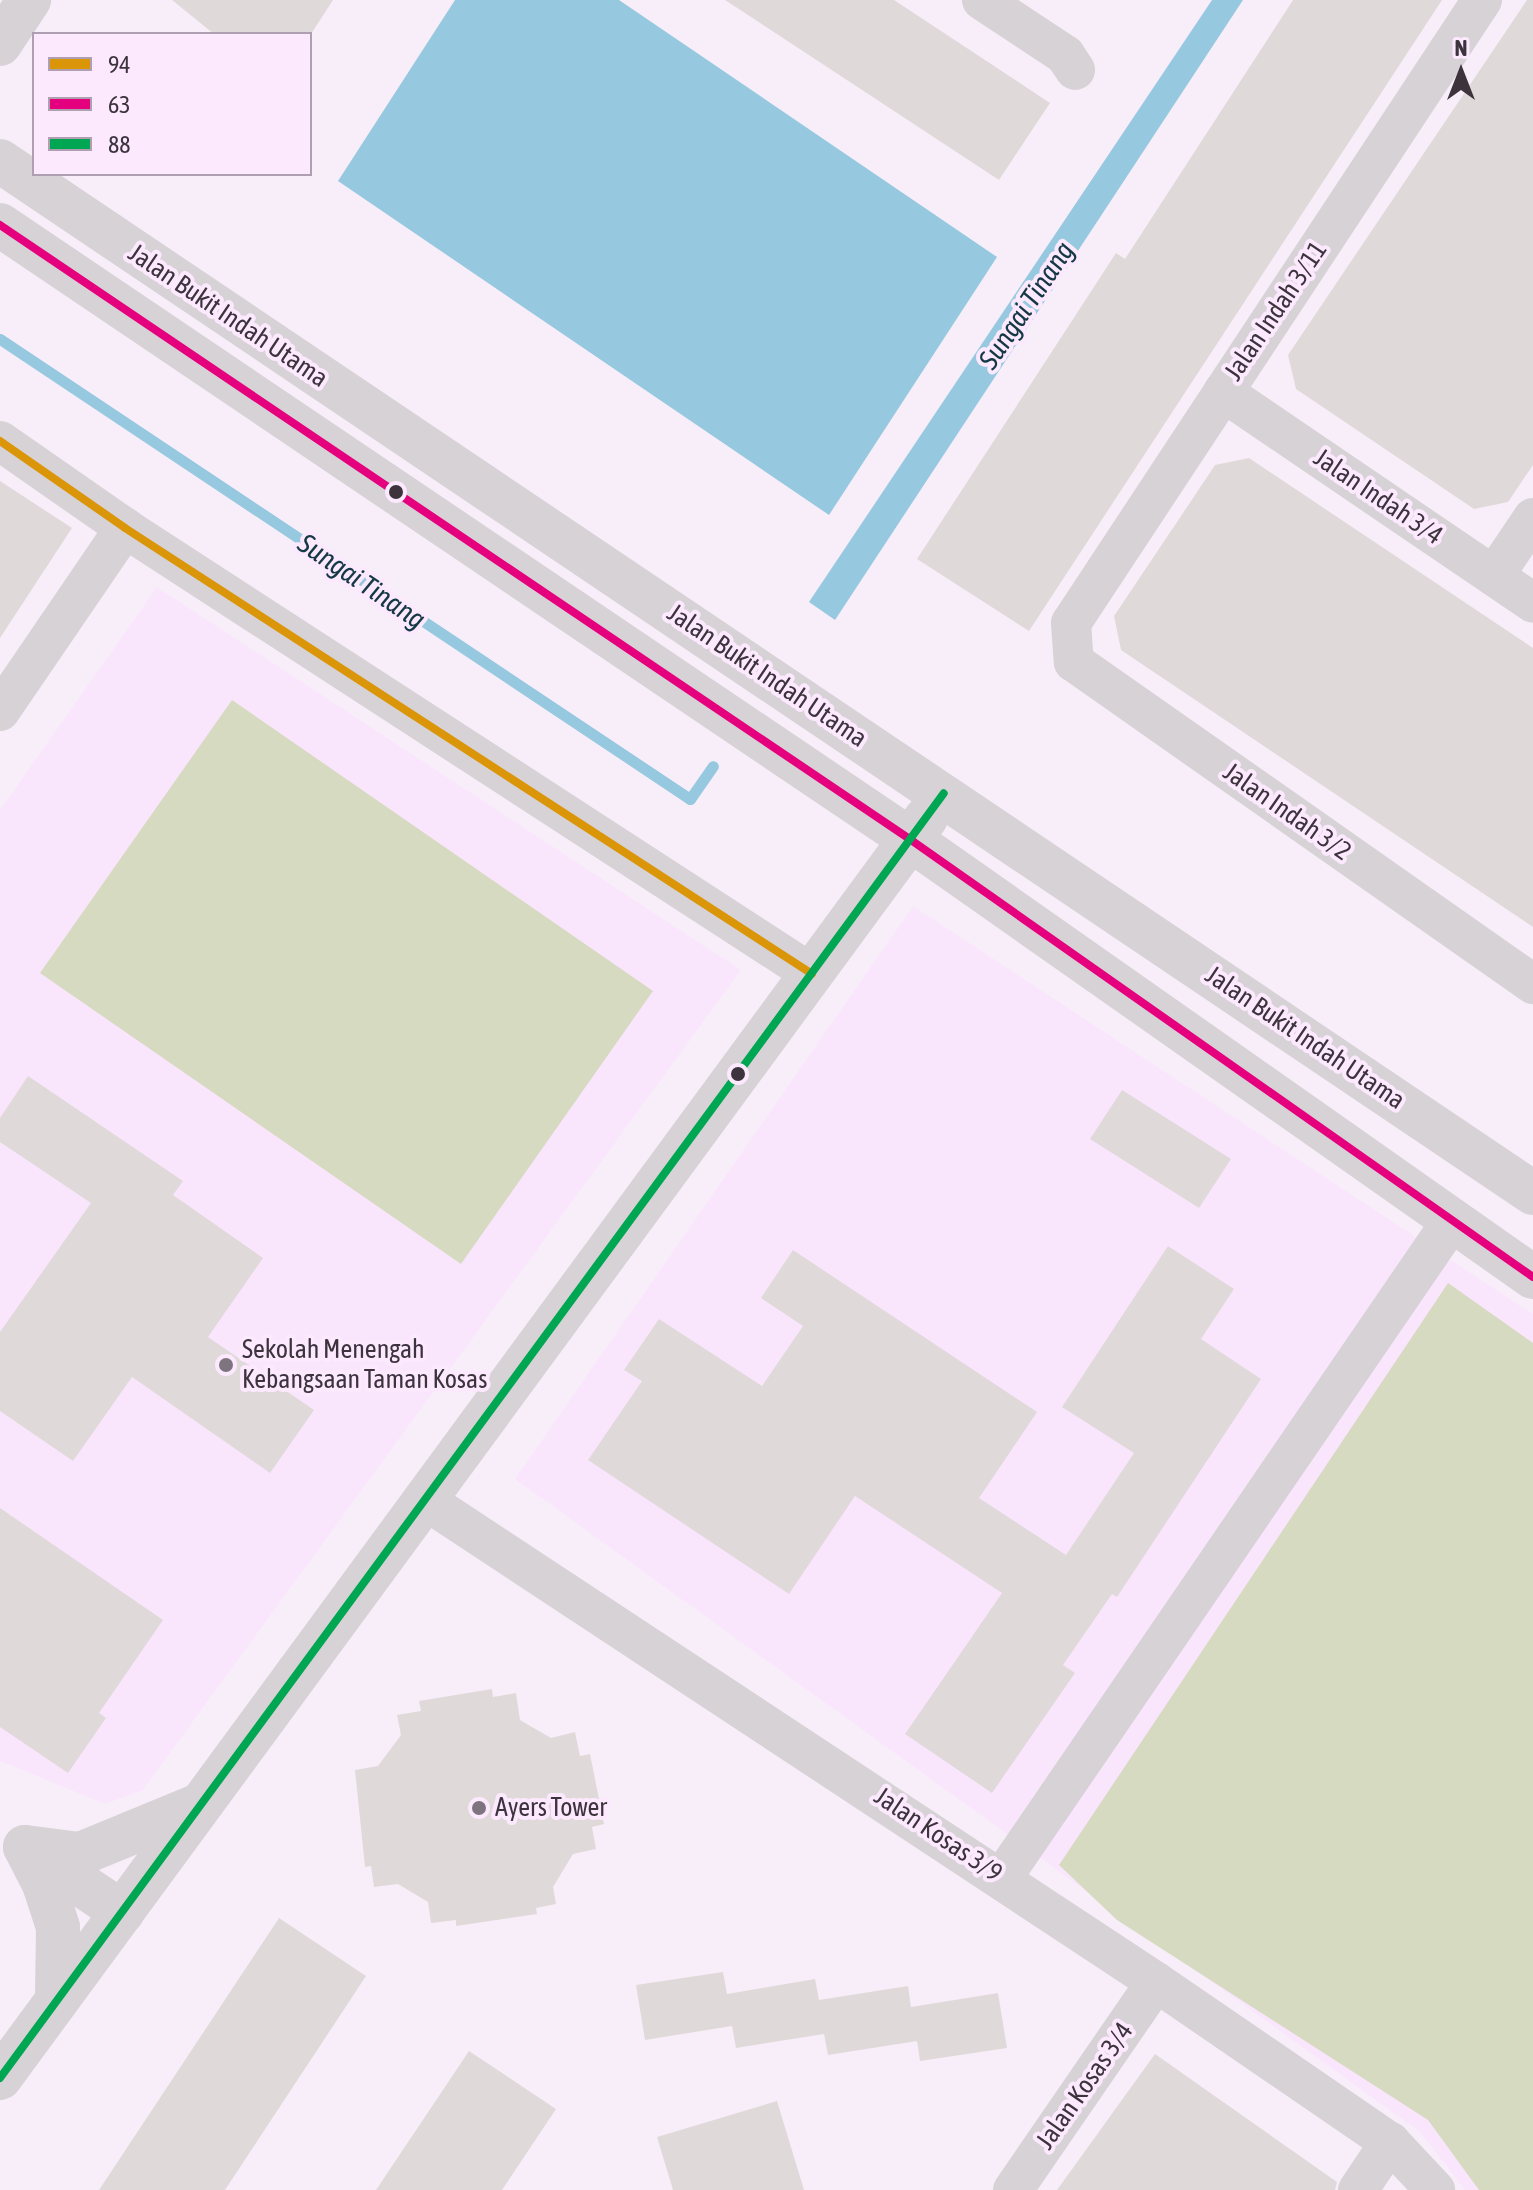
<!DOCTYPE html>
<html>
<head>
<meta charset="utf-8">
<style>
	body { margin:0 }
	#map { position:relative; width:1533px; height:2190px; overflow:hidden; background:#f8eef9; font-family:"Asap Condensed",sans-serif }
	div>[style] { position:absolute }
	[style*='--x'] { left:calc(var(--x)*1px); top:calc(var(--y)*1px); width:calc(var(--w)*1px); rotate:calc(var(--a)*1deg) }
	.built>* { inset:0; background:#fae6fc }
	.green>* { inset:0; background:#d6dac1 }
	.water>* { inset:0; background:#96c9df }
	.stream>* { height:11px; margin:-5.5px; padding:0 5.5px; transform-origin:5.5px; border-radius:5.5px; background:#96c9df }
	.building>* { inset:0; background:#e0d9d9 }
	.minor>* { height:40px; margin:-20px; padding:0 20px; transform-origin:20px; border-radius:20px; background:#d6d2d6 }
	.tertiary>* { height:44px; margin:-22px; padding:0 22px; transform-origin:22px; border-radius:22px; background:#d6d2d6 }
	.bus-1>* { height:8px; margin:-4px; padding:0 4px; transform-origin:4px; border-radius:4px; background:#db9509 }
	.bus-2>* { height:8px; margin:-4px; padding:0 4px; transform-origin:4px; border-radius:4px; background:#e5007d }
	.bus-3>* { height:8px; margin:-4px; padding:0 4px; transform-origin:4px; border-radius:4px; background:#00a651 }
	.dots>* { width:22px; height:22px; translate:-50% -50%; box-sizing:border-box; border:4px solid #fce9fe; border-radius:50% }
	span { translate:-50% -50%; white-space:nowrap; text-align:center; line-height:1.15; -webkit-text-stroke:8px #fce9fe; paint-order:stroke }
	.street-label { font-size:26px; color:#3c333d }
	.poi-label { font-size:26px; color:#3c333d }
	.left { translate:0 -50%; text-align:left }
	.water-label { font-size:28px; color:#143844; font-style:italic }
	.legend { position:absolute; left:32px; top:32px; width:280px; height:144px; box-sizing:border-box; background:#fce9fe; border:2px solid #afa0b1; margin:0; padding:10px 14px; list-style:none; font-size:24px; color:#3c333d }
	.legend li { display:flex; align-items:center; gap:16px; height:40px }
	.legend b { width:40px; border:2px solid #afa0b1 }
	.north { position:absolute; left:1421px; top:32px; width:80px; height:80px; -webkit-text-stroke:6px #fce9fe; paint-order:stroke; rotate:0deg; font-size:22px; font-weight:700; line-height:32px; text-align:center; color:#3c333d }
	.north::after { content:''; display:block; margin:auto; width:28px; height:36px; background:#3c333d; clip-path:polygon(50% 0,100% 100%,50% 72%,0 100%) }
</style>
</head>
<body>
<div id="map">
	<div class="built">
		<div style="clip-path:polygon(157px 587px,741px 970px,143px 1790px,105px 1804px,0 1761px,0 810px)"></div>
		<div style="clip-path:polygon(913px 906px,1533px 1314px,1533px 2190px,1465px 2190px,1420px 2132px,515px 1479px)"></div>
	</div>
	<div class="green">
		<div style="clip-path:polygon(232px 700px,653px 991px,461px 1264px,40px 973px)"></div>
		<div style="clip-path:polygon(1448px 1283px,1533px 1343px,1533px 2190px,1479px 2190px,1428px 2120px,1117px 1920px,1059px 1865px)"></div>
	</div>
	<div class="water">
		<div style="clip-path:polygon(455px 0,619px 0,997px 257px,829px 515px,338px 181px)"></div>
		<div style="clip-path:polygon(1212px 0,1243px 0,835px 620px,809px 602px)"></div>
	</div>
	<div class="stream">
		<div style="--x:0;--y:339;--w:829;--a:33.69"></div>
		<div style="--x:690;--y:799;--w:40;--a:-55.1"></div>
	</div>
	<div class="building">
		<div style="clip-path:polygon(172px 0,333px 0,311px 34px,214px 34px)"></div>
		<div style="clip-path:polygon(725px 0,894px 0,1050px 103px,999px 180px)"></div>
		<div style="clip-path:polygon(1293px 0,1442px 0,1029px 631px,917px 559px,1116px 253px,1125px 259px)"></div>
		<div style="clip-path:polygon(1527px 0,1533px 0,1533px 465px,1508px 502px,1474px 509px,1296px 389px,1288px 355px)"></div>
		<div style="clip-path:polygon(1249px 458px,1533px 648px,1533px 927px,1121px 650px,1114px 616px,1177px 522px,1215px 465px)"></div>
		<div style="clip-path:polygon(0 481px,72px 528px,0 638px)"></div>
		<div style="clip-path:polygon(28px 1076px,183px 1181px,173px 1195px,263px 1258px,208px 1337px,314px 1410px,270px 1473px,132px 1377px,73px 1461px,0 1411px,0 1332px,91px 1203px,0 1142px,0 1118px)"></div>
		<div style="clip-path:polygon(1122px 1090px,1231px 1159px,1199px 1208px,1090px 1139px)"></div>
		<div style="clip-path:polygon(1168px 1246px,1234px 1289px,1201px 1339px,1261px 1379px,1117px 1597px,1112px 1594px,1063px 1665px,1075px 1673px,992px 1793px,905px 1734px,1002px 1593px,855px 1496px,789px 1594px,588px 1460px,642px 1381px,624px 1370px,659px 1319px,762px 1386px,803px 1326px,761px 1298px,793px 1250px,1037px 1412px,979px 1498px,1066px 1555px,1134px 1453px,1062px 1407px)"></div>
		<div style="clip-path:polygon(0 1508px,163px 1620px,99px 1713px,106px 1718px,68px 1773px,0 1727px)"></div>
		<div style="clip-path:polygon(492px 1689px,493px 1697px,516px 1693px,520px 1720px,551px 1738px,575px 1732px,580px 1756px,590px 1754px,604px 1824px,592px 1827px,596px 1849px,573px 1854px,553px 1887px,556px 1904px,536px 1908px,537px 1914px,456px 1926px,456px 1920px,431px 1923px,428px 1902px,398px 1884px,374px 1887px,371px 1866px,365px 1867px,355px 1770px,378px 1766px,401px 1735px,397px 1715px,421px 1711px,419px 1701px)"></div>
		<div style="clip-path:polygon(279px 1918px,366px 1976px,225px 2190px,99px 2190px)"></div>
		<div style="clip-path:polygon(723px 1972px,727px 1994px,815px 1979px,819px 2000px,908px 1986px,911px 2007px,998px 1993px,1007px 2048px,920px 2061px,917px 2041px,828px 2055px,824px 2034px,736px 2048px,732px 2026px,645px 2040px,636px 1985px)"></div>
		<div style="clip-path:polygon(469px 2051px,556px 2109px,502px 2190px,376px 2190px)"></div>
		<div style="clip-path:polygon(1155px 2054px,1337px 2182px,1335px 2190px,1057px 2190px)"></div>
		<div style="clip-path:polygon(777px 2101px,804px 2190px,673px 2190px,657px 2137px)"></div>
	</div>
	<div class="minor">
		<div style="--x:982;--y:0;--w:100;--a:33.5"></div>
		<div style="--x:1065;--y:55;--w:18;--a:56"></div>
		<div style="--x:1482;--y:0;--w:746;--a:123.41"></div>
		<div style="--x:1071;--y:623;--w:39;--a:86"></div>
		<div style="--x:1074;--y:662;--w:561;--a:35.05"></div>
		<div style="--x:1223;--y:392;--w:375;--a:34.2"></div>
		<div style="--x:0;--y:441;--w:152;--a:34.8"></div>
		<div style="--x:125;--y:528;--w:819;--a:32.99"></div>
		<div style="--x:1494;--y:576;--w:70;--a:-56.1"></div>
		<div style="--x:0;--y:711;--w:222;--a:-55.7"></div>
		<div style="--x:425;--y:1500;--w:876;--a:33.4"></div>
		<div style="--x:1156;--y:1982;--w:283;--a:34.4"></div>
		<div style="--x:1390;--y:2142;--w:66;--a:46.8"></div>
		<div style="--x:1002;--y:1878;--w:795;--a:-55.61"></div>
		<div style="--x:1013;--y:2190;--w:252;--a:-55.5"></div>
		<div style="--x:1358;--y:2190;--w:58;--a:-56.3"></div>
	</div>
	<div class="tertiary">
		<div style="--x:0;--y:44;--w:53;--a:-56.6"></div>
		<div style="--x:0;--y:161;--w:1848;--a:33.95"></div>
		<div style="--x:0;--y:225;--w:1099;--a:34.02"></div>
		<div style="--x:911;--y:840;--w:760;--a:35.09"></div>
		<div style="--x:25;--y:1847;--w:55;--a:7.3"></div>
		<div style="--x:80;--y:1854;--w:126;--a:-22.3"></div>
		<div style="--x:25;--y:1847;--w:42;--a:62.8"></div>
		<div style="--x:44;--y:1884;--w:45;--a:72"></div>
		<div style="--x:58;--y:1927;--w:73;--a:90.8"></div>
		<div style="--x:31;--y:1851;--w:110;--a:33.8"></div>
		<div style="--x:0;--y:2078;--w:1564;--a:-53.69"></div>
	</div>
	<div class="bus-1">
		<div style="--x:0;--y:441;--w:152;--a:34.8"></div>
		<div style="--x:125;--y:528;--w:819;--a:32.99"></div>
	</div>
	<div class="bus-2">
		<div style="--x:0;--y:225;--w:1099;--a:34.02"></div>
		<div style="--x:911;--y:840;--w:760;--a:35.09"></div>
	</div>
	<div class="bus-3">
		<div style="--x:0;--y:2078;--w:1594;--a:-53.7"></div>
	</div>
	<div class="dots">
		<div style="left:396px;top:492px;background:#3c333d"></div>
		<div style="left:738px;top:1074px;background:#3c333d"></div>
		<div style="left:226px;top:1365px;background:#7e747f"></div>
		<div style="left:479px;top:1808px;background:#7e747f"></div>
	</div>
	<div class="street-label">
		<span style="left:1276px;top:311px;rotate:-56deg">Jalan Indah 3/11</span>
		<span style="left:228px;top:316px;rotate:34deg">Jalan Bukit Indah Utama</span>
		<span style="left:1378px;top:497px;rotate:34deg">Jalan Indah 3/4</span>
		<span style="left:767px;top:676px;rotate:34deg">Jalan Bukit Indah Utama</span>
		<span style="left:1287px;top:812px;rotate:35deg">Jalan Indah 3/2</span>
		<span style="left:1305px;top:1038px;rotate:34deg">Jalan Bukit Indah Utama</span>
		<span style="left:938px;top:1835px;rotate:34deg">Jalan Kosas 3/9</span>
		<span style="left:1085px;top:2086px;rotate:-55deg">Jalan Kosas 3/4</span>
	</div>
	<div class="poi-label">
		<span class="left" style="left:242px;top:1365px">Sekolah Menengah<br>Kebangsaan Taman Kosas</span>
		<span class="left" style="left:495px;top:1808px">Ayers Tower</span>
	</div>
	<div class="water-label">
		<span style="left:1026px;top:305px;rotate:-56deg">Sungai Tinang</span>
		<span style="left:362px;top:581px;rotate:34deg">Sungai Tinang</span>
	</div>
	<ul class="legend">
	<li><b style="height:10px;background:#db9509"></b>94</li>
	<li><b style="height:10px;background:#e5007d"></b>63</li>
	<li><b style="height:10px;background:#00a651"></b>88</li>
	</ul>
	<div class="north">N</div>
</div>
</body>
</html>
